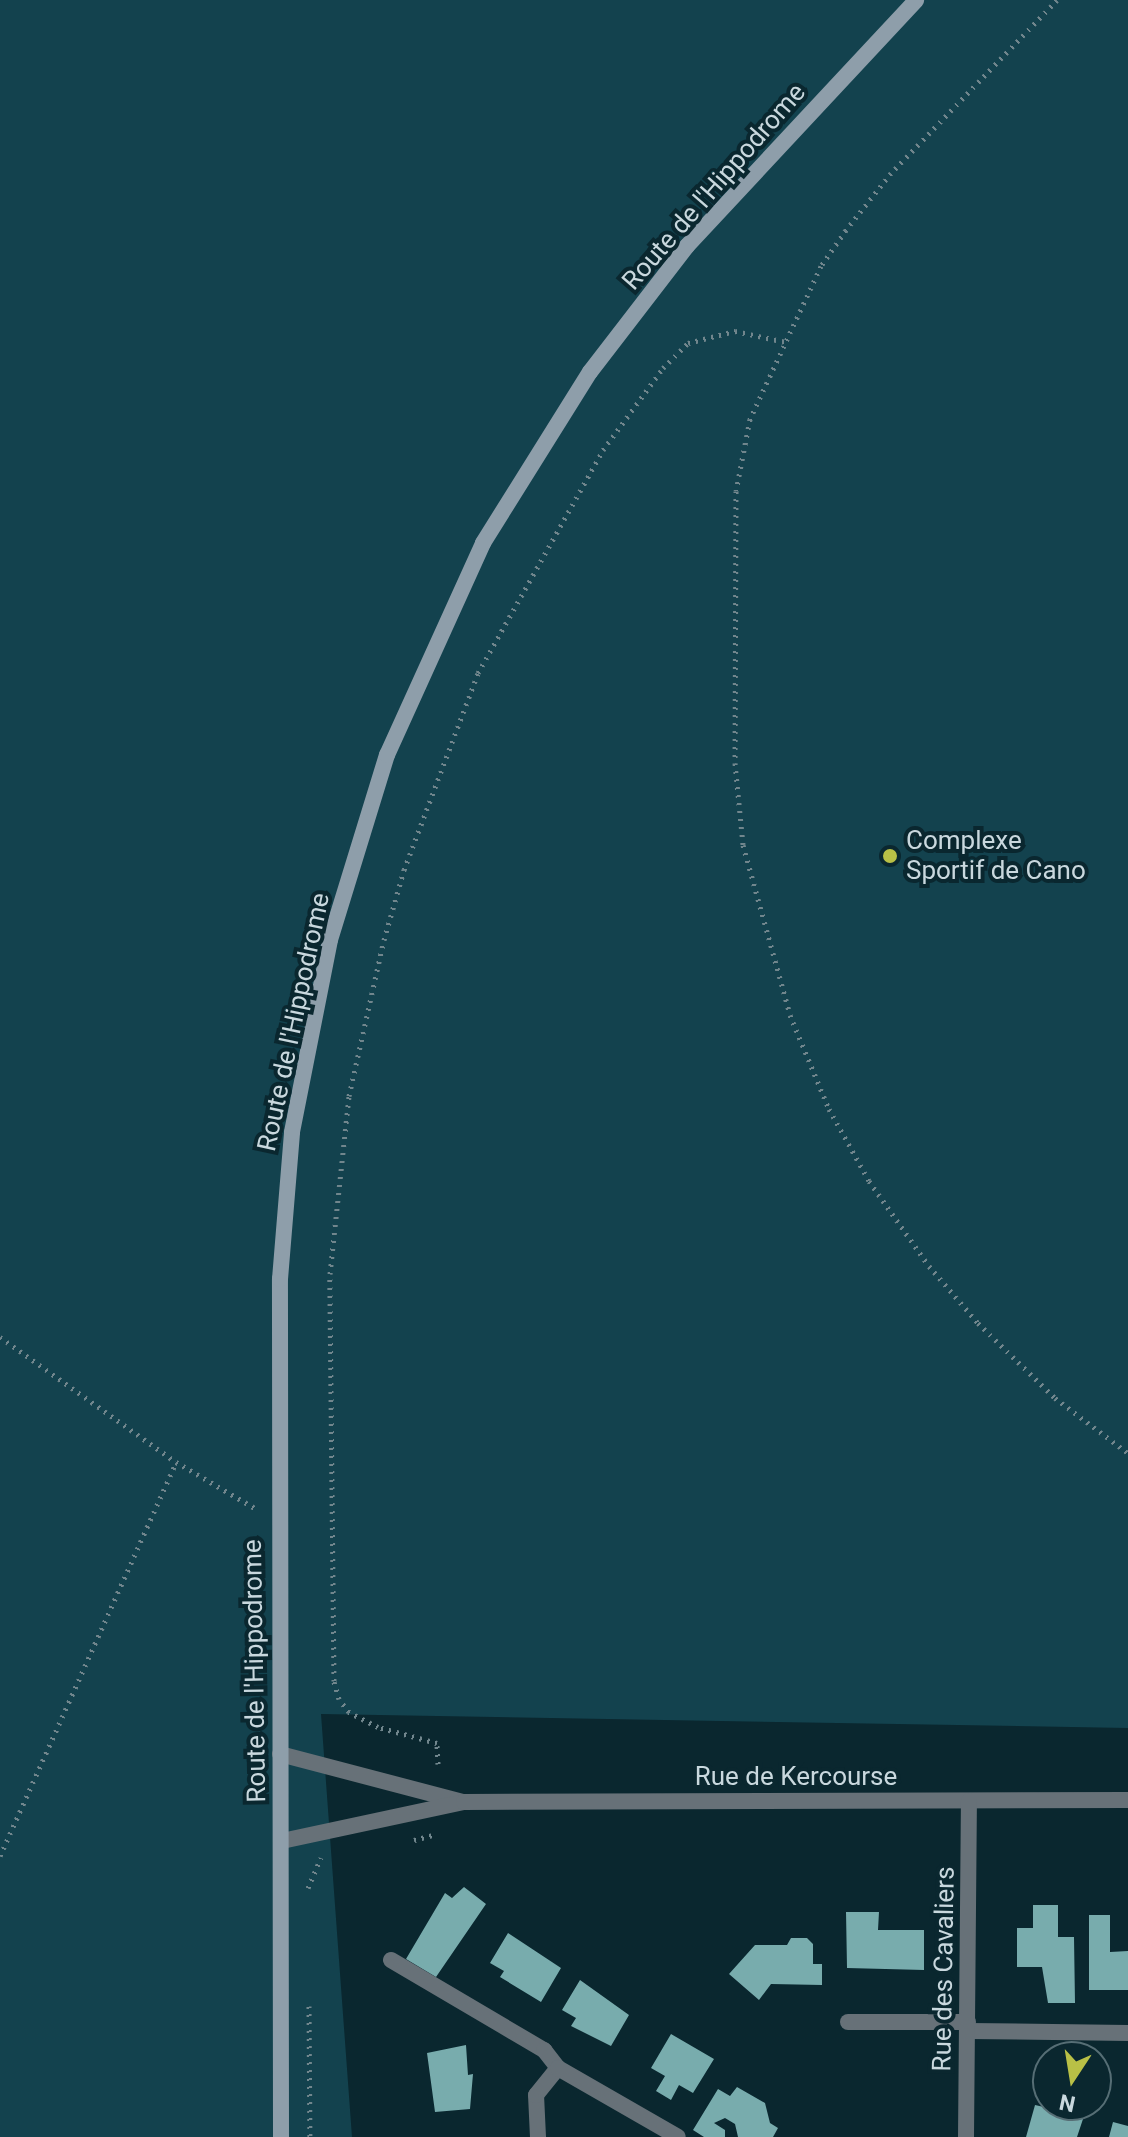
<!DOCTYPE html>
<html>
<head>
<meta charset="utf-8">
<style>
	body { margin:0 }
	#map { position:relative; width:1128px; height:2137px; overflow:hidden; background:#0a272f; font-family:Roboto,sans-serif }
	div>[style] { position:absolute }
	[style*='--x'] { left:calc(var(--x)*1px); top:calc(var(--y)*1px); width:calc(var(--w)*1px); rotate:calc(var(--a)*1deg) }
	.green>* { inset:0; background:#13424e }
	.building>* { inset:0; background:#78acad }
	.path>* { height:5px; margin-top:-2.5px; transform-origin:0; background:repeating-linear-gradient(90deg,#71868d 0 2px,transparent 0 8px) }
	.minor>* { height:16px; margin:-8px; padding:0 8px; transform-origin:8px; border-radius:8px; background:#677178 }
	.secondary>* { height:16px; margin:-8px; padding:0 8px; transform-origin:8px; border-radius:8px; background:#8e9eaa }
	.dots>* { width:22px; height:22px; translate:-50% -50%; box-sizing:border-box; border:4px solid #0a272f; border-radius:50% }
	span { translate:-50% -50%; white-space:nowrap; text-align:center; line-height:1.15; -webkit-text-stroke:8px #0a272f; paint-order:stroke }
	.street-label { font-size:26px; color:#c9d8de }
	.poi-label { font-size:26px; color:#c9d8de }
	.left { translate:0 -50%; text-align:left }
	.north { position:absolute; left:1032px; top:2041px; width:80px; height:80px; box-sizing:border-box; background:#0a272f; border:2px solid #566e75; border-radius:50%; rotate:192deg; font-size:22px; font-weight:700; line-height:32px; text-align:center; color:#c9d8de }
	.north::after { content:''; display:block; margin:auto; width:28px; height:36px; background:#b9c046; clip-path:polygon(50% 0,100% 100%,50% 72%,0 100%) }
</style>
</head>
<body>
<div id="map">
	<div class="green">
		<div style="clip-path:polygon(0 0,1128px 0,1128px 1728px,321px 1714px,352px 2137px,0 2137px)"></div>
	</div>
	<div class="building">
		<div style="clip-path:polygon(464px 1887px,486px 1904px,436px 1977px,406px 1959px,445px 1893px,452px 1898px)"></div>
		<div style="clip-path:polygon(1033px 1905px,1058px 1905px,1058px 1937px,1074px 1937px,1075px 2003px,1048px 2003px,1042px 1967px,1017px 1967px,1017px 1928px,1033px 1928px)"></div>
		<div style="clip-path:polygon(846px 1912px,879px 1912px,878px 1930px,924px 1930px,924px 1970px,847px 1968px)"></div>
		<div style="clip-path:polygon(1089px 1915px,1110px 1915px,1110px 1952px,1128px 1951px,1128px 1990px,1089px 1990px)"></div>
		<div style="clip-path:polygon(508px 1933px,561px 1968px,541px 2002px,500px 1977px,504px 1971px,490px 1963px)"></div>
		<div style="clip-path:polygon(791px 1938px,807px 1938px,813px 1944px,813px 1964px,822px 1964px,822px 1985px,771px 1984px,759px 2000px,729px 1974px,755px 1945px,787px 1945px)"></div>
		<div style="clip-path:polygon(580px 1980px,629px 2015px,611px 2046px,571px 2026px,576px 2018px,562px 2010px)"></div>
		<div style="clip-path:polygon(671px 2034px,714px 2059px,693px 2093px,679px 2085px,671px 2100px,656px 2091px,665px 2076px,651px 2068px)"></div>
		<div style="clip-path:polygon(466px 2045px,468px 2075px,473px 2074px,470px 2109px,435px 2112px,427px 2053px)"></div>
		<div style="clip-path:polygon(737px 2087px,765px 2103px,770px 2123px,778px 2128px,773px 2137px,738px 2137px,735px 2124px,725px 2118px,714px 2123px,725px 2130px,725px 2137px,704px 2137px,693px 2130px,718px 2089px,730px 2096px)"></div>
		<div style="clip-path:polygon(1035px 2105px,1084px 2116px,1077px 2137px,1026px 2137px)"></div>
		<div style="clip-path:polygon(1113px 2122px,1128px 2126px,1128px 2137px,1109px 2137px)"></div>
	</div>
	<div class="path">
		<div style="--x:1057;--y:0;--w:240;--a:133.8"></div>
		<div style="--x:891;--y:173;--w:73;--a:128.3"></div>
		<div style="--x:846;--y:230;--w:44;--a:124.8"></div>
		<div style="--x:821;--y:266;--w:169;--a:114.9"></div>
		<div style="--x:750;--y:419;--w:73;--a:101"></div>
		<div style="--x:736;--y:491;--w:272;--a:90.2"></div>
		<div style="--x:735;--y:763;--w:82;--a:84.4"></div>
		<div style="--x:743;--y:845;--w:176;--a:74.5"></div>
		<div style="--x:790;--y:1015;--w:102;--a:67.5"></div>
		<div style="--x:829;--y:1109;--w:82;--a:60.9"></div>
		<div style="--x:869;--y:1181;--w:104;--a:54.8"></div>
		<div style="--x:929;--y:1266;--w:75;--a:49.3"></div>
		<div style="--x:978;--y:1323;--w:107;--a:44.2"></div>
		<div style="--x:1055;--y:1398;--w:91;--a:37"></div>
		<div style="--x:0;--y:1337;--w:216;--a:35.4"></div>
		<div style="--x:176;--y:1462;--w:95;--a:30.3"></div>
		<div style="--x:438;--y:1764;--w:21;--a:-93"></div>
		<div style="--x:437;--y:1743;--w:61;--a:-164.8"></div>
		<div style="--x:378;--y:1727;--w:33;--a:-153"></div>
		<div style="--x:349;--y:1712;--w:16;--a:-128"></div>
		<div style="--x:339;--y:1699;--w:19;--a:-106"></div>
		<div style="--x:334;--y:1681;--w:407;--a:-90.6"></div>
		<div style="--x:330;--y:1274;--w:179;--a:-83.9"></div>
		<div style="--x:349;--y:1096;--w:160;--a:-77.4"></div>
		<div style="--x:384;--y:940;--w:73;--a:-74.1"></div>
		<div style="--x:404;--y:870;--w:210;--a:-69.4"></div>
		<div style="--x:478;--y:673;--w:256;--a:-60.7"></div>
		<div style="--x:603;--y:450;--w:102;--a:-53.8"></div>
		<div style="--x:663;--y:368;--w:35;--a:-45"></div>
		<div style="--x:688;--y:343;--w:49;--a:-14.3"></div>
		<div style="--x:735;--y:331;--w:52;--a:12.2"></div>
		<div style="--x:414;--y:1840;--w:23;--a:-15"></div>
		<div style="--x:0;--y:1856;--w:432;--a:-65.9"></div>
		<div style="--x:308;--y:1888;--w:33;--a:-67"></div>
		<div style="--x:309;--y:2006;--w:131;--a:89.6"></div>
	</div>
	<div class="minor">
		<div style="--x:280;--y:1754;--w:189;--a:14.7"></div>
		<div style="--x:282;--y:1841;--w:186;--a:-12.1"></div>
		<div style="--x:464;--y:1802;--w:664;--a:-0.17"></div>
		<div style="--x:391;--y:1960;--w:178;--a:30.5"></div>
		<div style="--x:544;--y:2050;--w:23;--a:52"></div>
		<div style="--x:848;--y:2022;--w:120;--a:0"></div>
		<div style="--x:968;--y:2031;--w:160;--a:0.7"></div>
		<div style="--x:538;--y:2137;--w:42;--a:-92.7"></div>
		<div style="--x:536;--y:2095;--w:35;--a:-51"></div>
		<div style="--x:558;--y:2068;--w:138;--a:29.9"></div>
		<div style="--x:966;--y:2137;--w:336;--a:-89.5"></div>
	</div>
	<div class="secondary">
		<div style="--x:281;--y:2137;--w:858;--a:-90.07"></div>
		<div style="--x:280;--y:1279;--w:147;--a:-85.3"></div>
		<div style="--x:292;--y:1132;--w:196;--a:-78.8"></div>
		<div style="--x:330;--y:940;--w:194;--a:-72.9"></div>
		<div style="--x:387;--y:755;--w:233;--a:-65.6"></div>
		<div style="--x:483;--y:543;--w:202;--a:-58"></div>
		<div style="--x:590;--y:372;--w:159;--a:-52.4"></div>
		<div style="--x:687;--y:246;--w:336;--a:-47"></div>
	</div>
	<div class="dots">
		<div style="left:890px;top:856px;background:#b9c046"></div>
	</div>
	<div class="street-label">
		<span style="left:714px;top:187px;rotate:-49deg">Route de l'Hippodrome</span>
		<span style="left:294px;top:1022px;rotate:-78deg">Route de l'Hippodrome</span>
		<span style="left:255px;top:1671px;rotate:-91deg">Route de l'Hippodrome</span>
		<span style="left:796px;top:1777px">Rue de Kercourse</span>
		<span style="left:944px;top:1969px;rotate:-89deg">Rue des Cavaliers</span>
	</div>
	<div class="poi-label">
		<span class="left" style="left:906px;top:856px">Complexe<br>Sportif de Cano</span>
	</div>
	<div class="north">N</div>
</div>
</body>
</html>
